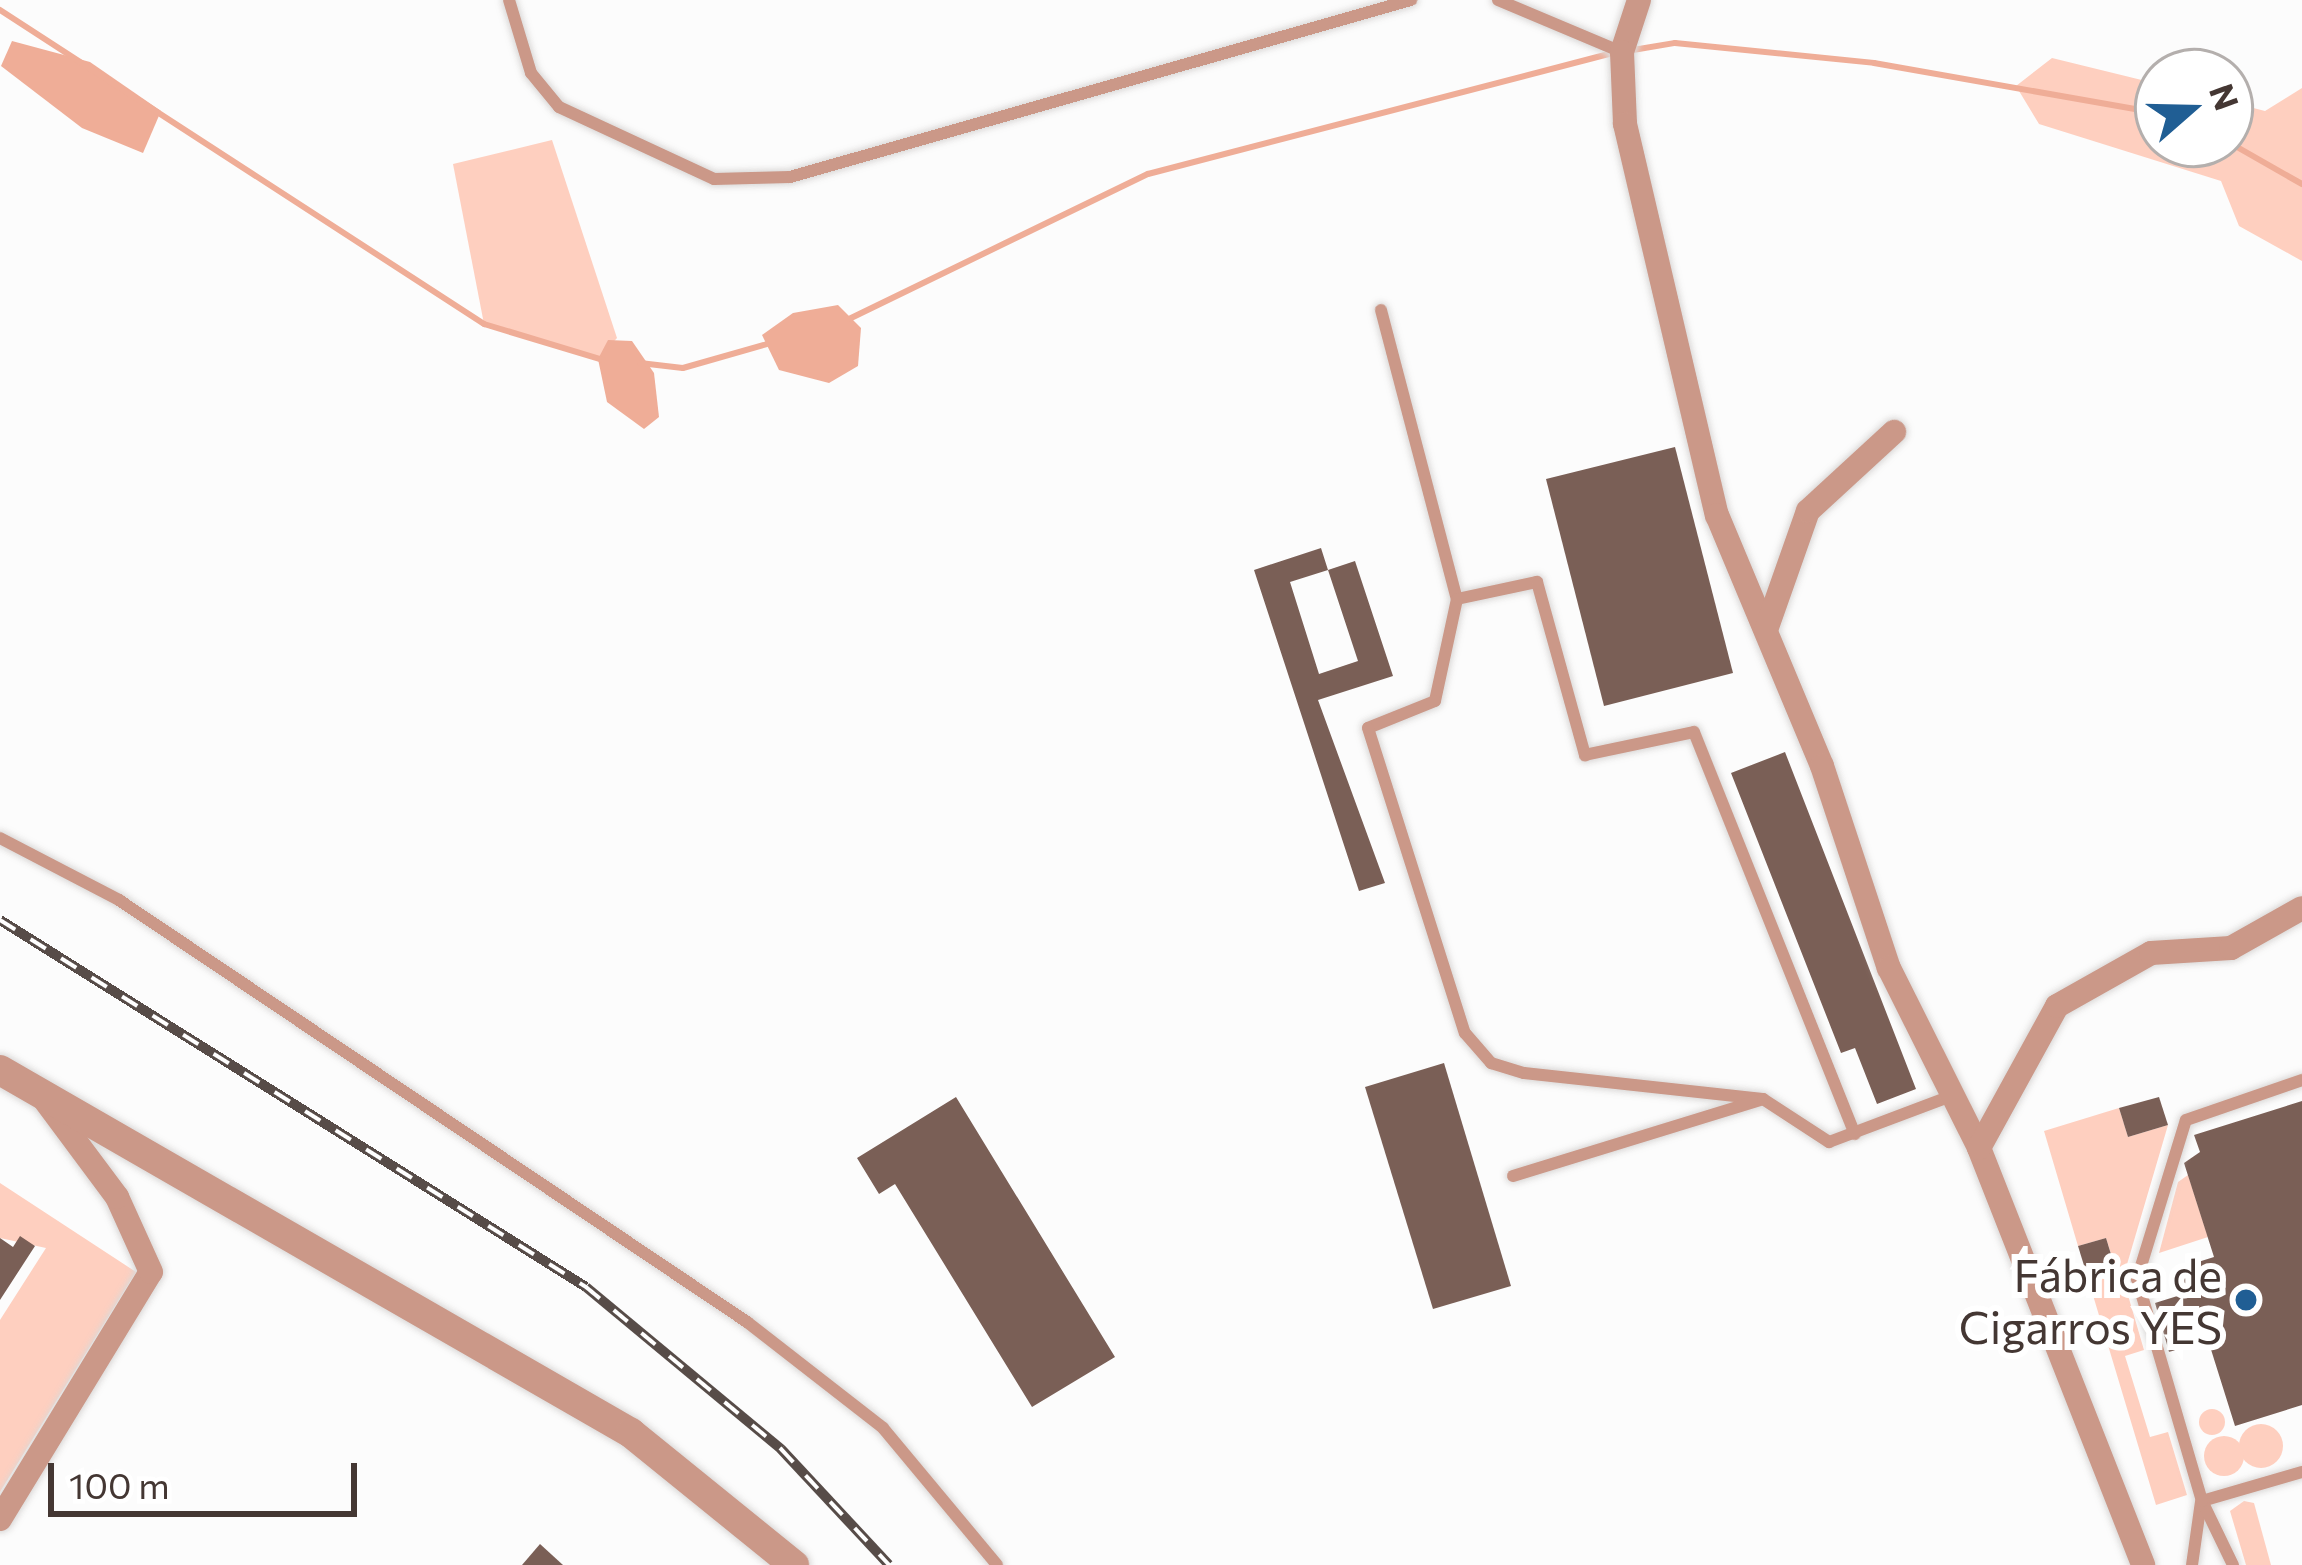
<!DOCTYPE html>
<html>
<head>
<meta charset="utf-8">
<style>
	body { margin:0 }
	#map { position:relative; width:2302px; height:1565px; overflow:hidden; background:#fcfcfc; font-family:Commissioner,sans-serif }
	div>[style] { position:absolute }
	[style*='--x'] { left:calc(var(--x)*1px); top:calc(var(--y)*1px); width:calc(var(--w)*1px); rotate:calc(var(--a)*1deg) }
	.green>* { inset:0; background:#fecfbf }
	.round { border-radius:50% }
	.water>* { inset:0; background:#efad97 }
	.stream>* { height:6px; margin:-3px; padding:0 3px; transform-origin:3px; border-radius:3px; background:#efad97 }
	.building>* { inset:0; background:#7a5f56 }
	.roads { filter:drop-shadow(0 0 3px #dbd9d8) drop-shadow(0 0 3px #dbd9d8) }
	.service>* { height:12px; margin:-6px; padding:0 6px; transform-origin:6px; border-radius:6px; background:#cb9888 }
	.minor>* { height:24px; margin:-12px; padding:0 12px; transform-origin:12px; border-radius:12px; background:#cb9888 }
	.tertiary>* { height:30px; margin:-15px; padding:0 15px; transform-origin:15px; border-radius:15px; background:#cb9888 }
	.rail>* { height:10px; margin-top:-5px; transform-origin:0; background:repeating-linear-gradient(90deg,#fff 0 18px,#574c48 0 36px); box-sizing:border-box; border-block:3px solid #574c48 }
	.dots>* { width:33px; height:33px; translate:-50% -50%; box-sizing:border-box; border:6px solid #fff; border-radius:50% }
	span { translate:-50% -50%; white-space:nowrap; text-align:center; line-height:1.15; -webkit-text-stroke:12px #fff; paint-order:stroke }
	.poi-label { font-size:45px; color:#443733 }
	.right { translate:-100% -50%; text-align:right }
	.north { position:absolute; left:2134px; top:48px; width:120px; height:120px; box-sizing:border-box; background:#fff; border:3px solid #b4afad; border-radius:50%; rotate:70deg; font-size:33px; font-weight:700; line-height:48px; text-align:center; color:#443733 }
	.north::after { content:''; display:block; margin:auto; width:42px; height:54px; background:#205e94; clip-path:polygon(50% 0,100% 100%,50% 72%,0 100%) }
	.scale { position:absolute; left:48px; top:1463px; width:309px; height:54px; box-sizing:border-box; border:6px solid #443733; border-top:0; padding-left:15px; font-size:36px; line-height:42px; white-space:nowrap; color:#443733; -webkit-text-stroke:9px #fff; paint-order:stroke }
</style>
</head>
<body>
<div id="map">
	<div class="green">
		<div style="clip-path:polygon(2052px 58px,2158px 84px,2158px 144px,2230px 144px,2230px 102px,2265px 111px,2302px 88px,2302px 261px,2239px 226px,2221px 181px,2039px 124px,2016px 86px)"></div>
		<div style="clip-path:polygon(552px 140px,617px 338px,598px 359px,484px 324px,453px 164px)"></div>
		<div style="clip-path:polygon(2119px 1108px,2128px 1137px,2168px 1125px,2123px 1278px,2144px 1350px,2125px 1356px,2150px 1437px,2168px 1432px,2187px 1495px,2156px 1505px,2086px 1272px,2114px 1263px,2106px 1238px,2078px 1246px,2044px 1131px)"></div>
		<div style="clip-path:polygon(2188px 1175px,2208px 1237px,2159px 1253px,2178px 1182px)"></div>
		<div style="clip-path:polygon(0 1183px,136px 1272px,0 1492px,0 1320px,46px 1248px,0 1238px)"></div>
		<div class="round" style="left:2199px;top:1409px;width:26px;height:26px"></div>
		<div class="round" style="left:2239px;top:1424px;width:44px;height:44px"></div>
		<div class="round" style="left:2204px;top:1436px;width:40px;height:40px"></div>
		<div style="clip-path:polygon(2244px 1501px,2254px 1503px,2271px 1565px,2246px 1565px,2230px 1511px)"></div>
	</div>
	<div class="water">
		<div style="clip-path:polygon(12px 41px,90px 62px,161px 111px,143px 153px,82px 128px,1px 66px)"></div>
		<div style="clip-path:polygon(838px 305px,861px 328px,858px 366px,829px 383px,779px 370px,762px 335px,793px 313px)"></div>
		<div style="clip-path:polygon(608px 340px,632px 341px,654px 373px,659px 417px,644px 429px,607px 402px,598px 359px)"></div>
	</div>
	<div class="stream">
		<div style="--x:0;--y:10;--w:577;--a:32.97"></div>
		<div style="--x:484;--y:324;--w:124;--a:16.8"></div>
		<div style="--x:1627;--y:51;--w:49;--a:-9.5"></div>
		<div style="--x:1675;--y:43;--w:200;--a:5.7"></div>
		<div style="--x:1874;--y:63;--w:288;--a:10"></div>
		<div style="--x:2230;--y:143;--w:83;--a:29.7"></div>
		<div style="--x:849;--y:319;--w:332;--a:-25.9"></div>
		<div style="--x:1148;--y:174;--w:481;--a:-14.6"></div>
		<div style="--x:640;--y:363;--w:43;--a:6.6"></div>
		<div style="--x:683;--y:368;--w:87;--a:-15.9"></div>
	</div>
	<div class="building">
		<div style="clip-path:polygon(1675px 447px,1733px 673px,1604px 706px,1546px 479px)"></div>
		<div style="clip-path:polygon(evenodd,1321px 548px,1328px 570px,1355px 561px,1393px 676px,1318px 700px,1385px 883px,1359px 891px,1254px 570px,1321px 548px,1328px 570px,1358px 661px,1319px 674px,1290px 582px,1328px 570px)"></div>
		<div style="clip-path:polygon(1785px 752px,1916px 1089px,1877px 1104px,1855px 1048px,1841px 1053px,1731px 773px)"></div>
		<div style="clip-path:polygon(1444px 1063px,1511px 1286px,1433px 1309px,1365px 1087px)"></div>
		<div style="clip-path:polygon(956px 1097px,1115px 1357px,1032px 1407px,895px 1184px,879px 1194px,857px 1158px)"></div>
		<div style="clip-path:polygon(2159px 1097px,2168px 1125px,2128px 1137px,2119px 1108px)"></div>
		<div style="clip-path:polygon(2302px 1101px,2302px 1405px,2235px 1426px,2208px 1340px,2169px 1352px,2155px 1303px,2187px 1293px,2179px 1268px,2214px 1257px,2184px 1163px,2200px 1152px,2194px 1135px)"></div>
		<div style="clip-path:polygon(20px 1236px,35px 1246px,0 1300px,0 1238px,13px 1247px)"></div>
		<div style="clip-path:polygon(2106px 1238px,2114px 1264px,2086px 1272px,2078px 1246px)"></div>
		<div style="clip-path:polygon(540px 1544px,563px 1565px,522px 1565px)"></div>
	</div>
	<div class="roads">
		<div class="service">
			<div style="--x:509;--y:0;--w:76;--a:73.2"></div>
			<div style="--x:531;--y:73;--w:44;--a:50.5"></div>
			<div style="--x:559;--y:107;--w:171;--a:24.9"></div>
			<div style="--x:714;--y:179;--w:76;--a:-1.5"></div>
			<div style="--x:790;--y:177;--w:646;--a:-15.91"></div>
			<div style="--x:1498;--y:0;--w:134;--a:22.8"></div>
			<div style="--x:1381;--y:310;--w:299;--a:75.3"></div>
			<div style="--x:1457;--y:599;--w:82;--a:-12"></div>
			<div style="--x:1537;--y:582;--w:180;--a:74.5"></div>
			<div style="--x:1585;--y:755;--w:111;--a:-11.9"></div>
			<div style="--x:1694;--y:732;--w:433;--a:68.2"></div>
			<div style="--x:1457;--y:599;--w:104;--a:102.2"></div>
			<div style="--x:1435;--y:701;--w:72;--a:158.1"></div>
			<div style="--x:1368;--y:728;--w:320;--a:72.4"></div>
			<div style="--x:1465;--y:1033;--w:40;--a:49"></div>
			<div style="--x:1491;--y:1063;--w:34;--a:17"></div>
			<div style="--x:1524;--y:1073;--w:240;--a:6.2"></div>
			<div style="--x:0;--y:838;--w:134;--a:27.5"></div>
			<div style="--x:119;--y:900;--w:757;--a:33.9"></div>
			<div style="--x:747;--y:1322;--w:172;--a:37.9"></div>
			<div style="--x:883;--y:1428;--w:178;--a:50.2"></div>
			<div style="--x:1513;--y:1176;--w:262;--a:-17.1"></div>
			<div style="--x:1763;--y:1099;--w:79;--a:33.1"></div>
			<div style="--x:1829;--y:1142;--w:128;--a:-20.6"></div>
			<div style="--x:2202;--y:1501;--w:104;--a:-16.2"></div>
			<div style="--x:2192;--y:1565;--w:64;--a:-81.9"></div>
			<div style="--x:2233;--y:1565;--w:71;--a:-115.8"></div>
			<div style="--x:2202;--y:1501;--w:231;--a:-106.3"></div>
			<div style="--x:2137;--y:1279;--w:166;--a:-72.9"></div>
			<div style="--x:2186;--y:1120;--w:123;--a:-19"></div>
		</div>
		<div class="minor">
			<div style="--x:1639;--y:0;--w:55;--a:108.1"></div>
			<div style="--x:1622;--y:52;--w:72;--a:87.6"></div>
			<div style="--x:1625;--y:124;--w:402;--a:76.8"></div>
			<div style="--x:1717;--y:515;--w:272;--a:67.3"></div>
			<div style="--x:1822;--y:766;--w:213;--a:71.7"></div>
			<div style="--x:1889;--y:968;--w:201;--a:63.4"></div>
			<div style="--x:1979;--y:1148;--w:448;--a:68.5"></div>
			<div style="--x:1766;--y:630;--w:126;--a:-70.6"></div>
			<div style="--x:1808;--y:511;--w:117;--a:-42.6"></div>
			<div style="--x:1979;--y:1148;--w:162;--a:-61.2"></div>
			<div style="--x:2057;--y:1006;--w:108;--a:-29.4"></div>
			<div style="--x:2151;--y:953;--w:80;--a:-3.6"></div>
			<div style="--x:2231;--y:948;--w:81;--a:-29.4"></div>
			<div style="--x:0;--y:1519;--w:289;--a:-58.6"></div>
			<div style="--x:151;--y:1272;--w:82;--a:-114.4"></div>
			<div style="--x:117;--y:1197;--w:122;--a:-126.7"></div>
		</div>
		<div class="tertiary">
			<div style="--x:0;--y:1070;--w:728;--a:29.91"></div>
			<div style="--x:631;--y:1433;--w:210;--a:39"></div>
		</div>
	</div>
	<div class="rail">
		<div style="--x:0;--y:920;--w:691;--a:32.06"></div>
		<div style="--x:586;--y:1287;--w:254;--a:39.7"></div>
		<div style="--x:781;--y:1449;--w:158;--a:47"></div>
	</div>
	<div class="dots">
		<div style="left:2246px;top:1300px;background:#205e94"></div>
	</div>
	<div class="poi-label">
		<span class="right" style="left:2222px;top:1300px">Fábrica de<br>Cigarros YES</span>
	</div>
	<div class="north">N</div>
	<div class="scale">100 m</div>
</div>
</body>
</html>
